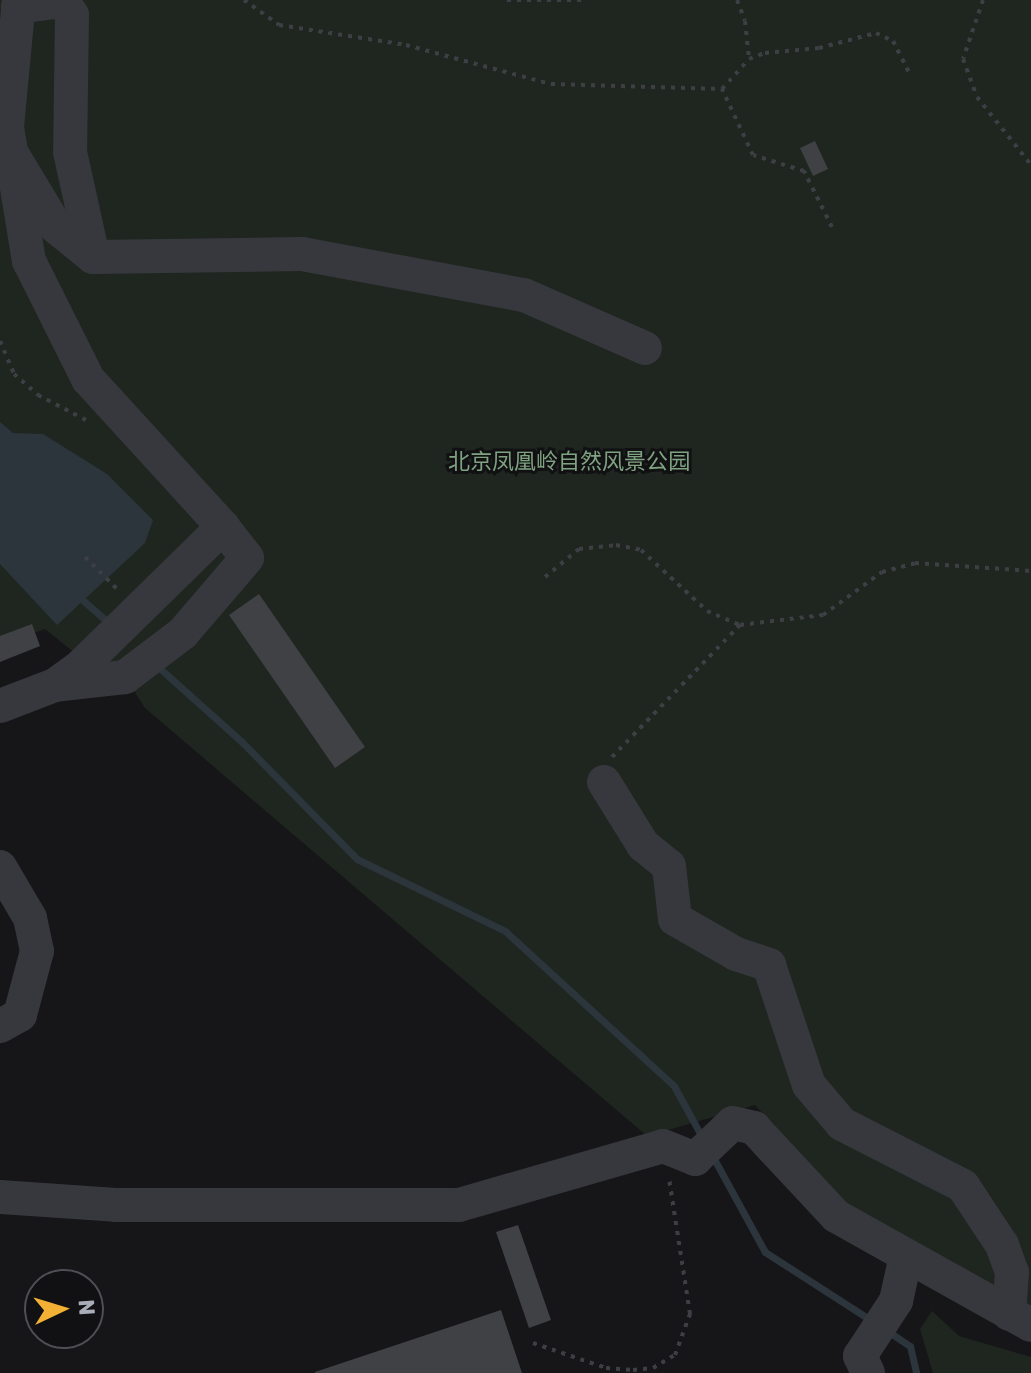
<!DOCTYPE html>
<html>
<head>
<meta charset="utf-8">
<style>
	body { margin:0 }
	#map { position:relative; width:1031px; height:1373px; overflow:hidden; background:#161618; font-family:Rubik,"Noto Sans SC",sans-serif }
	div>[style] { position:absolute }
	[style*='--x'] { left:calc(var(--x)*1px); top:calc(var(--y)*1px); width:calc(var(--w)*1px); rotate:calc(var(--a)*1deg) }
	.green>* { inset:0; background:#1e261f }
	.water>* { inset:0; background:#2c353c }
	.stream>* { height:7px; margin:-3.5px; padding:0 3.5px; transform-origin:3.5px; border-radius:3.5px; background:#2c353c }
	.building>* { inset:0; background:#404145 }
	.path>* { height:4px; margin-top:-2px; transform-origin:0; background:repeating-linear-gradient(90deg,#3d3f44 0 4px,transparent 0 10px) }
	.minor>* { height:34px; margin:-17px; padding:0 17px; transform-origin:17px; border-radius:17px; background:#37383d }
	span { translate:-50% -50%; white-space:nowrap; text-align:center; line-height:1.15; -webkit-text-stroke:6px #111113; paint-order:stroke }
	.park-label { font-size:22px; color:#7fa381 }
	.north { position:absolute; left:24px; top:1269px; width:80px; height:80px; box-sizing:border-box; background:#111113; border:2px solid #4d4f55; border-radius:50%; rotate:86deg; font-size:22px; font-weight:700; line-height:32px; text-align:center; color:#a8adb8 }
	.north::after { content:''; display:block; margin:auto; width:28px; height:36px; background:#f2b134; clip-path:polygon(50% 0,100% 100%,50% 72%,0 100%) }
</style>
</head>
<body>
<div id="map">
	<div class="green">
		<div style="clip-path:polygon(0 0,1031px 0,1031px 1317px,867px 1228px,755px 1105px,647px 1136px,145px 708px,125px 677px,97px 671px,45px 629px,0 645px)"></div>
		<div style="clip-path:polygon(932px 1311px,959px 1336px,1031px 1357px,1031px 1373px,933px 1373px,920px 1329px)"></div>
	</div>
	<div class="water">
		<div style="clip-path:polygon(0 422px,13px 433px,43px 434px,107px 474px,153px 520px,145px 543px,57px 625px,0 564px)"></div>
	</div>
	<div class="stream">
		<div style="--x:77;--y:595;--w:44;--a:41.3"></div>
		<div style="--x:155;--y:664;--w:117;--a:41.9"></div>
		<div style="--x:242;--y:742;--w:164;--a:45.5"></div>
		<div style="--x:357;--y:859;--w:165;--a:25.9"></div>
		<div style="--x:505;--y:931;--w:229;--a:42.5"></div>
		<div style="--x:674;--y:1086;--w:60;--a:61.3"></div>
		<div style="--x:713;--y:1157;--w:108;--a:61.3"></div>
		<div style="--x:765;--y:1252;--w:127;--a:32.8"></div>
		<div style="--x:886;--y:1330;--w:29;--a:34"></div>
		<div style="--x:910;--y:1346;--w:28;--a:77"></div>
	</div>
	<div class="building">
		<div style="clip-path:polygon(815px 141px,828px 169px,813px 176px,800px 148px)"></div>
		<div style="clip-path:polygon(259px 594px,365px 747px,335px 768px,229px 615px)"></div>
		<div style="clip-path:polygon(32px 624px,40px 646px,0 662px,0 636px)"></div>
		<div style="clip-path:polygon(518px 1225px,551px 1320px,529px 1328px,496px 1232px)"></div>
		<div style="clip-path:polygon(501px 1310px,522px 1373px,315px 1373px,315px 1372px)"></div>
	</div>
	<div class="path">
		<div style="--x:244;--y:0;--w:43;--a:35.5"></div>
		<div style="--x:279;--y:25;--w:129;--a:8.9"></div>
		<div style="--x:406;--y:45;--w:150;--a:15.1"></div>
		<div style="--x:551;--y:84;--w:171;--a:1.7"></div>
		<div style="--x:507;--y:0;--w:79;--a:0"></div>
		<div style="--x:737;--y:0;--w:22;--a:69"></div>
		<div style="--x:745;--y:21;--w:38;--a:84"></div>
		<div style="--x:983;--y:0;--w:62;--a:108.7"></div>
		<div style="--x:963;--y:59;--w:40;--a:69.8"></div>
		<div style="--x:977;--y:97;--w:87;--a:51.5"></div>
		<div style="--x:832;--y:227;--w:63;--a:-116.6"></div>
		<div style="--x:804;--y:171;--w:53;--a:-162.6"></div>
		<div style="--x:753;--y:155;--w:73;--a:-115.2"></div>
		<div style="--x:722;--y:89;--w:40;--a:-48"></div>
		<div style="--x:749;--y:59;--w:17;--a:-21"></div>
		<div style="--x:765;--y:53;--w:54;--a:-5.3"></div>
		<div style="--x:819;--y:48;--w:59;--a:-14.7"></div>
		<div style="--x:876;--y:33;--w:19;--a:25"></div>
		<div style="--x:893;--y:41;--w:37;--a:63"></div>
		<div style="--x:0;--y:341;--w:36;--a:67"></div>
		<div style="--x:14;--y:374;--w:32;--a:41"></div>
		<div style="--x:38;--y:395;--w:54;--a:27.5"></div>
		<div style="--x:85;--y:557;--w:49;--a:45"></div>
		<div style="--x:545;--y:577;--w:44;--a:-39.5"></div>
		<div style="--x:579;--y:549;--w:37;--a:-6"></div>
		<div style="--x:616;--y:545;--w:25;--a:11"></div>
		<div style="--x:641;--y:550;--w:90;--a:42.7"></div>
		<div style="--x:707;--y:611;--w:36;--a:23"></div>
		<div style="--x:612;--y:757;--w:184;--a:-45.9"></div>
		<div style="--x:740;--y:625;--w:84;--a:-6.9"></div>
		<div style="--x:823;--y:615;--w:73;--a:-36.1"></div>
		<div style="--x:882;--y:572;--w:34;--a:-15"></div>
		<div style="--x:915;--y:563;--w:116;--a:3.9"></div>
		<div style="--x:533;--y:1343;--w:77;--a:18.9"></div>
		<div style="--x:606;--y:1368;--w:27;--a:4"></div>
		<div style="--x:633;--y:1370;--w:20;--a:-6"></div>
		<div style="--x:653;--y:1368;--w:26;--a:-31"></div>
		<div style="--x:675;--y:1355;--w:44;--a:-69.9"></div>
		<div style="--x:690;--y:1314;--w:137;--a:-98.8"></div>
	</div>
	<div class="minor">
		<div style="--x:19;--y:0;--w:128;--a:95.4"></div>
		<div style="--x:7;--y:127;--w:136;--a:80.7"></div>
		<div style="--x:29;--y:261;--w:132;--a:63.4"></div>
		<div style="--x:88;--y:379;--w:200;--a:47.6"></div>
		<div style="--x:18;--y:7;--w:44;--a:-7.8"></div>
		<div style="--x:62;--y:1;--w:17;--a:54"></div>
		<div style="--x:72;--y:15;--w:137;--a:90.8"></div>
		<div style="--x:70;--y:152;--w:107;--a:77.6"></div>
		<div style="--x:11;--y:152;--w:87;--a:59"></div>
		<div style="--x:56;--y:227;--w:48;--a:39"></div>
		<div style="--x:93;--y:257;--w:209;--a:-0.8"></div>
		<div style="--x:302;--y:254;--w:226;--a:10.5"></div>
		<div style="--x:524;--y:295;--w:132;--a:23.7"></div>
		<div style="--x:0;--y:706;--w:59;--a:-20.9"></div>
		<div style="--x:55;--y:685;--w:32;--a:-36"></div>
		<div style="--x:81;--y:666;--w:199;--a:-44.4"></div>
		<div style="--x:223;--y:527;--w:39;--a:52"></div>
		<div style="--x:247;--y:558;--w:99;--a:130.5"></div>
		<div style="--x:183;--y:633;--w:73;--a:142.8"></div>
		<div style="--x:125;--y:677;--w:70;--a:173.5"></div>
		<div style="--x:604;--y:782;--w:74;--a:58.2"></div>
		<div style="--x:643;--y:845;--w:33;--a:39"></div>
		<div style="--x:669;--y:866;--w:53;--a:83.5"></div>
		<div style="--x:675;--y:919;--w:70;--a:29.8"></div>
		<div style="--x:736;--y:954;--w:35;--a:18"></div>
		<div style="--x:769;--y:965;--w:126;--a:71.6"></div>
		<div style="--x:809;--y:1085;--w:51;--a:49.8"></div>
		<div style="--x:842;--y:1124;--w:136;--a:27.1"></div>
		<div style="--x:963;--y:1186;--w:71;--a:56.5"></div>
		<div style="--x:1002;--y:1245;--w:29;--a:70"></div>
		<div style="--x:1012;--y:1272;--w:42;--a:94.1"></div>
		<div style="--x:0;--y:867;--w:59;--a:59.5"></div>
		<div style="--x:30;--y:918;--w:34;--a:78"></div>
		<div style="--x:37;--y:951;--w:66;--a:104.9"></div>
		<div style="--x:20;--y:1015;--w:23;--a:151"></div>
		<div style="--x:0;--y:1197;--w:116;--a:3.9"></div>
		<div style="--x:116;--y:1205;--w:343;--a:0"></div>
		<div style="--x:459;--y:1205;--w:212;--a:-16.1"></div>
		<div style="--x:663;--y:1146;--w:35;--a:22"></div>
		<div style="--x:695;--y:1159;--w:52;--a:-43.5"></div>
		<div style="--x:733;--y:1123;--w:22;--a:13"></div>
		<div style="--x:754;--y:1128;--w:120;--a:47"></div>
		<div style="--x:836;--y:1216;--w:223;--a:29.2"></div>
		<div style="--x:868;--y:1373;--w:19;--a:-115"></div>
		<div style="--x:860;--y:1356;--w:66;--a:-56.8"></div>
		<div style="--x:896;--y:1301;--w:46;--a:-77.5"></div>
	</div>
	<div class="park-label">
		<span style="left:569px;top:462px">北京凤凰岭自然风景公园</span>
	</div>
	<div class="north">N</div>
</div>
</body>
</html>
